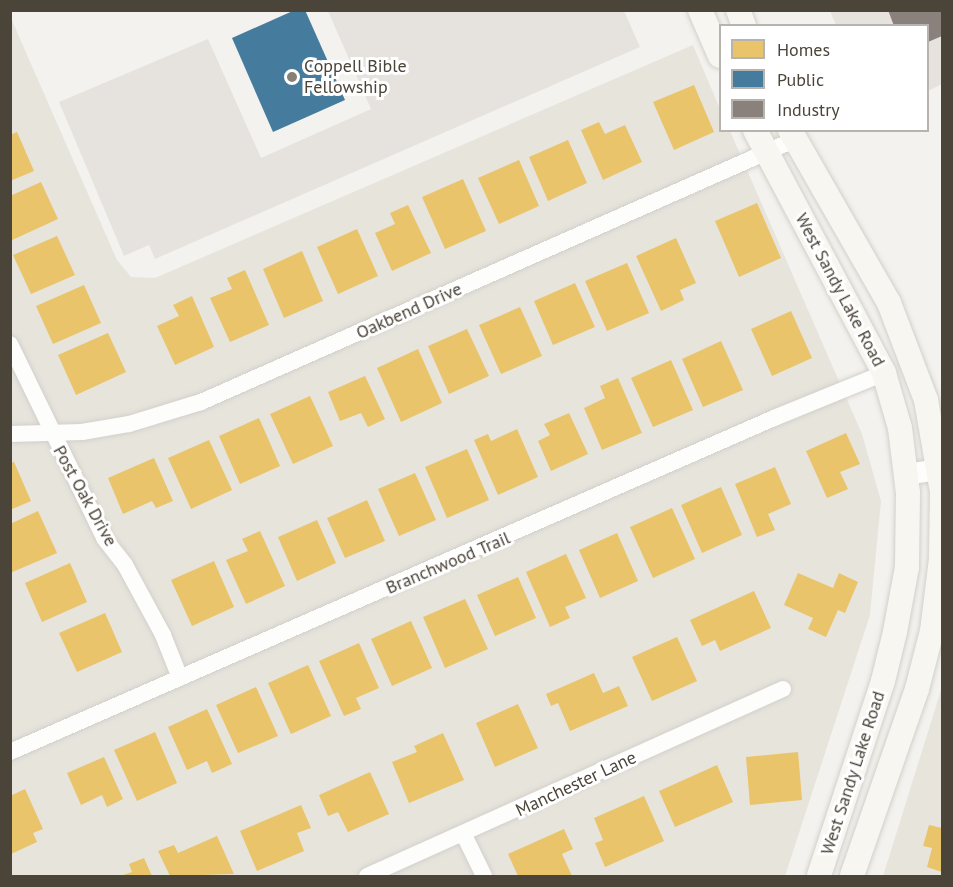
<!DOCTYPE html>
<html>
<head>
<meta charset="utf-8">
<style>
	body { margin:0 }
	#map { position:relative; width:953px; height:887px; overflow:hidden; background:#f4f2ee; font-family:"PT Sans",sans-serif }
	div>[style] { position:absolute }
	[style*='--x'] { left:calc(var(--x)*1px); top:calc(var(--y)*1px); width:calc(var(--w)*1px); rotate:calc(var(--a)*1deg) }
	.residential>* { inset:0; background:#e7e4dc }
	.industrial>* { inset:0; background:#e6e2de }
	.parking>* { inset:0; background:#e6e3df }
	.homes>* { inset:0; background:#e9c46a }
	.public>* { inset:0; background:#457b9d }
	.industry>* { inset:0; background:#8a817c }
	.roads { filter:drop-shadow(0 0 2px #d2d0cb) drop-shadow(0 0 2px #d2d0cb) }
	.minor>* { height:16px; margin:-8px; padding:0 8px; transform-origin:8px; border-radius:8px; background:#fdfdfc }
	.tertiary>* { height:21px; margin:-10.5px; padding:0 10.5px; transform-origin:10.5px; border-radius:10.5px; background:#fdfdfc }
	.secondary>* { height:24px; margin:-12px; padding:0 12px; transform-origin:12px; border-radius:12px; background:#f7f6f1 }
	.dots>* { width:16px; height:16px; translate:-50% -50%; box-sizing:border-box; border:3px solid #fff; border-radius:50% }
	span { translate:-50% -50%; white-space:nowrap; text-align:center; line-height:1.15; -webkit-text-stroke:6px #fff; paint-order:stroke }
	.poi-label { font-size:18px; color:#4b4439 }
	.left { translate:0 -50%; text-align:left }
	.street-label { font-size:18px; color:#4b4439 }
	.frame { position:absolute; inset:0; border:12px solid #4b4439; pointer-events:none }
	.legend { position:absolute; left:719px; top:24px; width:210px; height:108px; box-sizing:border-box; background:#fff; border:2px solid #b7b4b0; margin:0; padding:8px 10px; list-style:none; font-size:18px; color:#4b4439 }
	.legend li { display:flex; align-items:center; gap:12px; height:30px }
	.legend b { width:30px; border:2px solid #b7b4b0 }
</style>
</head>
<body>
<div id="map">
	<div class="residential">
		<div style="clip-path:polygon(10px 16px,117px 260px,131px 277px,155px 278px,693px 45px,720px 109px,720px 130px,730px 131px,862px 434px,881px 501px,870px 615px,785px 876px,11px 876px)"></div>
		<div style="clip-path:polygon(942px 687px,942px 876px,883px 876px)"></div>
	</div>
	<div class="industrial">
		<div style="clip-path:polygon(830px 11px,942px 11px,942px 84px,928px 91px,928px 26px,836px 25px)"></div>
	</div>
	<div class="parking">
		<div style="clip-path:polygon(328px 11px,624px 11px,640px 47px,155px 259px,149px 245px,124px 256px,59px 102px,208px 39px,261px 158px,371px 109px)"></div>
	</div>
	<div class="homes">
		<div style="clip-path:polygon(694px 85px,714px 132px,674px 150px,653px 102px)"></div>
		<div style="clip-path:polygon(599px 122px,605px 134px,625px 125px,642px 162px,603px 180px,581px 130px)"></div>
		<div style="clip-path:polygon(17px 132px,34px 171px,10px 181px,10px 135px)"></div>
		<div style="clip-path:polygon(568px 140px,587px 183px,548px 201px,529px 157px)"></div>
		<div style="clip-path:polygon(519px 160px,539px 206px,499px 224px,478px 178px)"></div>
		<div style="clip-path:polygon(463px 179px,486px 231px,445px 249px,422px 197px)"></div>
		<div style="clip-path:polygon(41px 182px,58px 219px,10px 241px,10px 196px)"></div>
		<div style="clip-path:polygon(757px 203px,781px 258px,739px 277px,715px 221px)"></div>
		<div style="clip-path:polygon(408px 205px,431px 253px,392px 271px,375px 233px,395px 224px,390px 213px)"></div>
		<div style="clip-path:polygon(357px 229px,378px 276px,338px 294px,317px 247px)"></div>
		<div style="clip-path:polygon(57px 236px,75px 275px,31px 294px,13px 255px)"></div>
		<div style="clip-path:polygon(676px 238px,696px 283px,680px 290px,684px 300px,661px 311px,636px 256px)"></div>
		<div style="clip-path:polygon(302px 251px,323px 301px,284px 318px,263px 269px)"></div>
		<div style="clip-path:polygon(627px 263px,649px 313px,607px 331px,585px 281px)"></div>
		<div style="clip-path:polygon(245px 270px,269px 325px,230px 342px,210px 298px,232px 289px,227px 278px)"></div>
		<div style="clip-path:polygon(575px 283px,595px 327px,553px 345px,534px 301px)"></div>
		<div style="clip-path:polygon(84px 285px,101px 323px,53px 344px,36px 306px)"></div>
		<div style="clip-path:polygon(192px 296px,214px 347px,175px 365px,157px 326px,179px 316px,173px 305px)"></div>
		<div style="clip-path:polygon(520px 307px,542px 356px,501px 374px,479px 325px)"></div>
		<div style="clip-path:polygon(791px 311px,812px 358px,772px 376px,751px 329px)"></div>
		<div style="clip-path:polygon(467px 329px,489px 376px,449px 394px,428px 346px)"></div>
		<div style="clip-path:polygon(108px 333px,126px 372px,76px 395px,58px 355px)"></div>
		<div style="clip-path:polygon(721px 341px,743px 390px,703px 407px,682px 359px)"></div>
		<div style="clip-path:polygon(418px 349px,442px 403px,401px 422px,377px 368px)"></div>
		<div style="clip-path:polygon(671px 360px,693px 410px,653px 427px,631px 378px)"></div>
		<div style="clip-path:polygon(365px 376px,385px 419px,368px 427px,361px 413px,340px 421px,328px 392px)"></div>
		<div style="clip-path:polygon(618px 378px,642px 433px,602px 450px,584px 408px,605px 398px,600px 386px)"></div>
		<div style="clip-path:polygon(310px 396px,333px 446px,293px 464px,270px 414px)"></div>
		<div style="clip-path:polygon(569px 413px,588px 454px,551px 471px,538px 441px,550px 435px,544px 424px)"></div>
		<div style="clip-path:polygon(259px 418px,280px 466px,240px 484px,219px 436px)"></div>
		<div style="clip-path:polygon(517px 429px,538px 477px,498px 495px,474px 440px,488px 434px,491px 441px)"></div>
		<div style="clip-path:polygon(846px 433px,860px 464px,840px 472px,848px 489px,827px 498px,806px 451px)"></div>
		<div style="clip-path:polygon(209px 440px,232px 490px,191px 509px,168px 458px)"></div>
		<div style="clip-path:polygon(467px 449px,489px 500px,447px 518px,425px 467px)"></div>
		<div style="clip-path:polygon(154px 458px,173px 501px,156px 508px,152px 501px,123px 514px,108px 478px)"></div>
		<div style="clip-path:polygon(14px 462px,31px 501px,10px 510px,10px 463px)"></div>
		<div style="clip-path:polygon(775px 467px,791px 504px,768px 514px,775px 530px,757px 537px,735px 484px)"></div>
		<div style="clip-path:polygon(415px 473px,436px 520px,399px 536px,378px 489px)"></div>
		<div style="clip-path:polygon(721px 487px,742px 535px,702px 553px,681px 505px)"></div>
		<div style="clip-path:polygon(367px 500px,385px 541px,345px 558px,327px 518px)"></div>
		<div style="clip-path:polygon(672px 508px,695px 559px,653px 578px,630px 527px)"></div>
		<div style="clip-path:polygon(38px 511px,57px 553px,10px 573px,10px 524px)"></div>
		<div style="clip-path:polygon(317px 520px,336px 563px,297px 581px,278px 537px)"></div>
		<div style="clip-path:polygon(260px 531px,285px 586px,246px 604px,226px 560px,248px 551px,242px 539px)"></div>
		<div style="clip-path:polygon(617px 533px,638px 581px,600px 598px,579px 550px)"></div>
		<div style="clip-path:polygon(566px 554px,586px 598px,565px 607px,570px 618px,550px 627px,526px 572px)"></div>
		<div style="clip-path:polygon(214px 561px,234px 607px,192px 626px,171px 580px)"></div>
		<div style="clip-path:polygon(70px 563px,87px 602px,42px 622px,25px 583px)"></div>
		<div style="clip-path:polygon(798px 573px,833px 588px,839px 573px,858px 582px,845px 613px,838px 610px,826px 637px,808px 629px,813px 618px,784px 605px)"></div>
		<div style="clip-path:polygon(518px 577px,536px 618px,495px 636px,477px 595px)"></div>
		<div style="clip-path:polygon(754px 591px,771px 628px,720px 651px,715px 640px,702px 646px,690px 620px)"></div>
		<div style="clip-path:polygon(465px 599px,488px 649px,445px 668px,423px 617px)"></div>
		<div style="clip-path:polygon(105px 613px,122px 652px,77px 672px,59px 633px)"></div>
		<div style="clip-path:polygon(411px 621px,432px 668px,392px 686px,371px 639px)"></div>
		<div style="clip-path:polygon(677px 637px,697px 681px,652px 701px,632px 657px)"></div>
		<div style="clip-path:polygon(359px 643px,379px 688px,356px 698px,361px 709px,344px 716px,319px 661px)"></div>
		<div style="clip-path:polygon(308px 665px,331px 716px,291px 734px,268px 683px)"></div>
		<div style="clip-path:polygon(594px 673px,603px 693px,619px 686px,628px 706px,570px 731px,558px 703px,551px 706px,546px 694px)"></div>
		<div style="clip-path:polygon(256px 687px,278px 736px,238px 753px,216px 705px)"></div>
		<div style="clip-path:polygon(518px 704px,538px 748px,495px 767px,476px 723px)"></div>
		<div style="clip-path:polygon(207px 709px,232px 764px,212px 773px,207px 761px,187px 770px,168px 727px)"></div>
		<div style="clip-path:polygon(155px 732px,177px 783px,137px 801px,114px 750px)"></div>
		<div style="clip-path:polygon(443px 733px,464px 780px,409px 803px,392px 762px,417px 752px,414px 746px)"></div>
		<div style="clip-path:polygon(798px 752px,802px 800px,750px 805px,746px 757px)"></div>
		<div style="clip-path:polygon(104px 757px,123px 799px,107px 807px,102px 795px,81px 805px,67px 773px)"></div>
		<div style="clip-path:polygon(717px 765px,733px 802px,675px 827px,659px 791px)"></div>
		<div style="clip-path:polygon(370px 772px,389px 814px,348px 832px,338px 812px,328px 816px,319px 795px)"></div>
		<div style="clip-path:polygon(25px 789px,43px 829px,33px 833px,37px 842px,11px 854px,10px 796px)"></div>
		<div style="clip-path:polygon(644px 796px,664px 841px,605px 867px,595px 843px,603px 840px,594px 818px)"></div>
		<div style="clip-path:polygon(301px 805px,311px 828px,297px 833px,304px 851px,257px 871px,240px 831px)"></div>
		<div style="clip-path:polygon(929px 825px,942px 828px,942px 872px,927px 867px,932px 848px,923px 846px)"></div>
		<div style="clip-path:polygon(564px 829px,573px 849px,562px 854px,572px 876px,518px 876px,508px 854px)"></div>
		<div style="clip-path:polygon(217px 836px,234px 874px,170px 876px,158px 851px,174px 845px,178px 853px)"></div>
		<div style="clip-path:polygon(144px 858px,152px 876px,120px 876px,132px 872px,129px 864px)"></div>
	</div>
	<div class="public">
		<div style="clip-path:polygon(295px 10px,305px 10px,345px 100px,273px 132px,232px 38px)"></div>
	</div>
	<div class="industry">
		<div style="clip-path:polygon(888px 10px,942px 10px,942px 36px,928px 42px,928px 26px,894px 26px)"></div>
	</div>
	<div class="roads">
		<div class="minor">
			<div style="--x:10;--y:344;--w:216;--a:64.1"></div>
			<div style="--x:104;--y:538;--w:34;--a:52"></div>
			<div style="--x:125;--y:565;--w:80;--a:61.5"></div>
			<div style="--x:163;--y:635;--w:46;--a:68.4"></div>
			<div style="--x:10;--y:434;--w:72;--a:-1.6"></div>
			<div style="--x:82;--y:432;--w:48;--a:-9.7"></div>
			<div style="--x:129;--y:424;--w:75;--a:-17"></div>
			<div style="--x:201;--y:402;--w:648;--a:-23.84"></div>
			<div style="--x:10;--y:752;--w:834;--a:-23.61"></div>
			<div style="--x:774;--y:418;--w:119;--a:-22.2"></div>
			<div style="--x:464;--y:835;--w:46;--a:64"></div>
			<div style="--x:367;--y:876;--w:456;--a:-24.2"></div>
		</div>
		<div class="tertiary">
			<div style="--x:906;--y:474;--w:36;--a:-9"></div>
		</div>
		<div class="secondary">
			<div style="--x:700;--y:10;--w:50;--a:66.5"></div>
			<div style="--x:738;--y:10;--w:17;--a:69"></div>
			<div style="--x:755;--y:130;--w:275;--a:62"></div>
			<div style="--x:884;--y:373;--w:57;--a:73.8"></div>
			<div style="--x:900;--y:428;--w:65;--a:83"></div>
			<div style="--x:908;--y:493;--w:74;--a:90.8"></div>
			<div style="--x:907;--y:567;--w:66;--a:100.5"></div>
			<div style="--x:895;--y:632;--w:50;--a:103.8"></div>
			<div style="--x:883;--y:681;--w:205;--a:108.2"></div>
			<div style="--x:790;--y:130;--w:199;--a:60.2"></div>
			<div style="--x:889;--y:303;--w:104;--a:69.1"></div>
			<div style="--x:926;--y:400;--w:93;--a:80.1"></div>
			<div style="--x:942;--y:492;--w:67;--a:90.9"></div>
			<div style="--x:941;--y:559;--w:73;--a:97.1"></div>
			<div style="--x:932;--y:631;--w:60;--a:104.5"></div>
			<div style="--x:917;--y:689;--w:198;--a:109.2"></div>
		</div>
	</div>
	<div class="dots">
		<div style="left:292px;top:77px;background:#868178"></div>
	</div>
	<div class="poi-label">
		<span class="left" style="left:304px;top:77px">Coppell Bible<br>Fellowship</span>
	</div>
	<div class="street-label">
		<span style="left:840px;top:290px;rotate:62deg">West Sandy Lake Road</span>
		<span style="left:409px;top:311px;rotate:-24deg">Oakbend Drive</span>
		<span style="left:85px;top:496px;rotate:61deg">Post Oak Drive</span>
		<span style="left:448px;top:563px;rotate:-23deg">Branchwood Trail</span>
		<span style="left:853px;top:773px;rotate:-72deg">West Sandy Lake Road</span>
		<span style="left:576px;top:784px;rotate:-25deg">Manchester Lane</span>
	</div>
	<div class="frame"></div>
	<ul class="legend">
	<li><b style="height:16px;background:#e9c46a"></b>Homes</li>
	<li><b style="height:16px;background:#457b9d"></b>Public</li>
	<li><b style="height:16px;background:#8a817c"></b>Industry</li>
	</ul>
</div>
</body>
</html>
